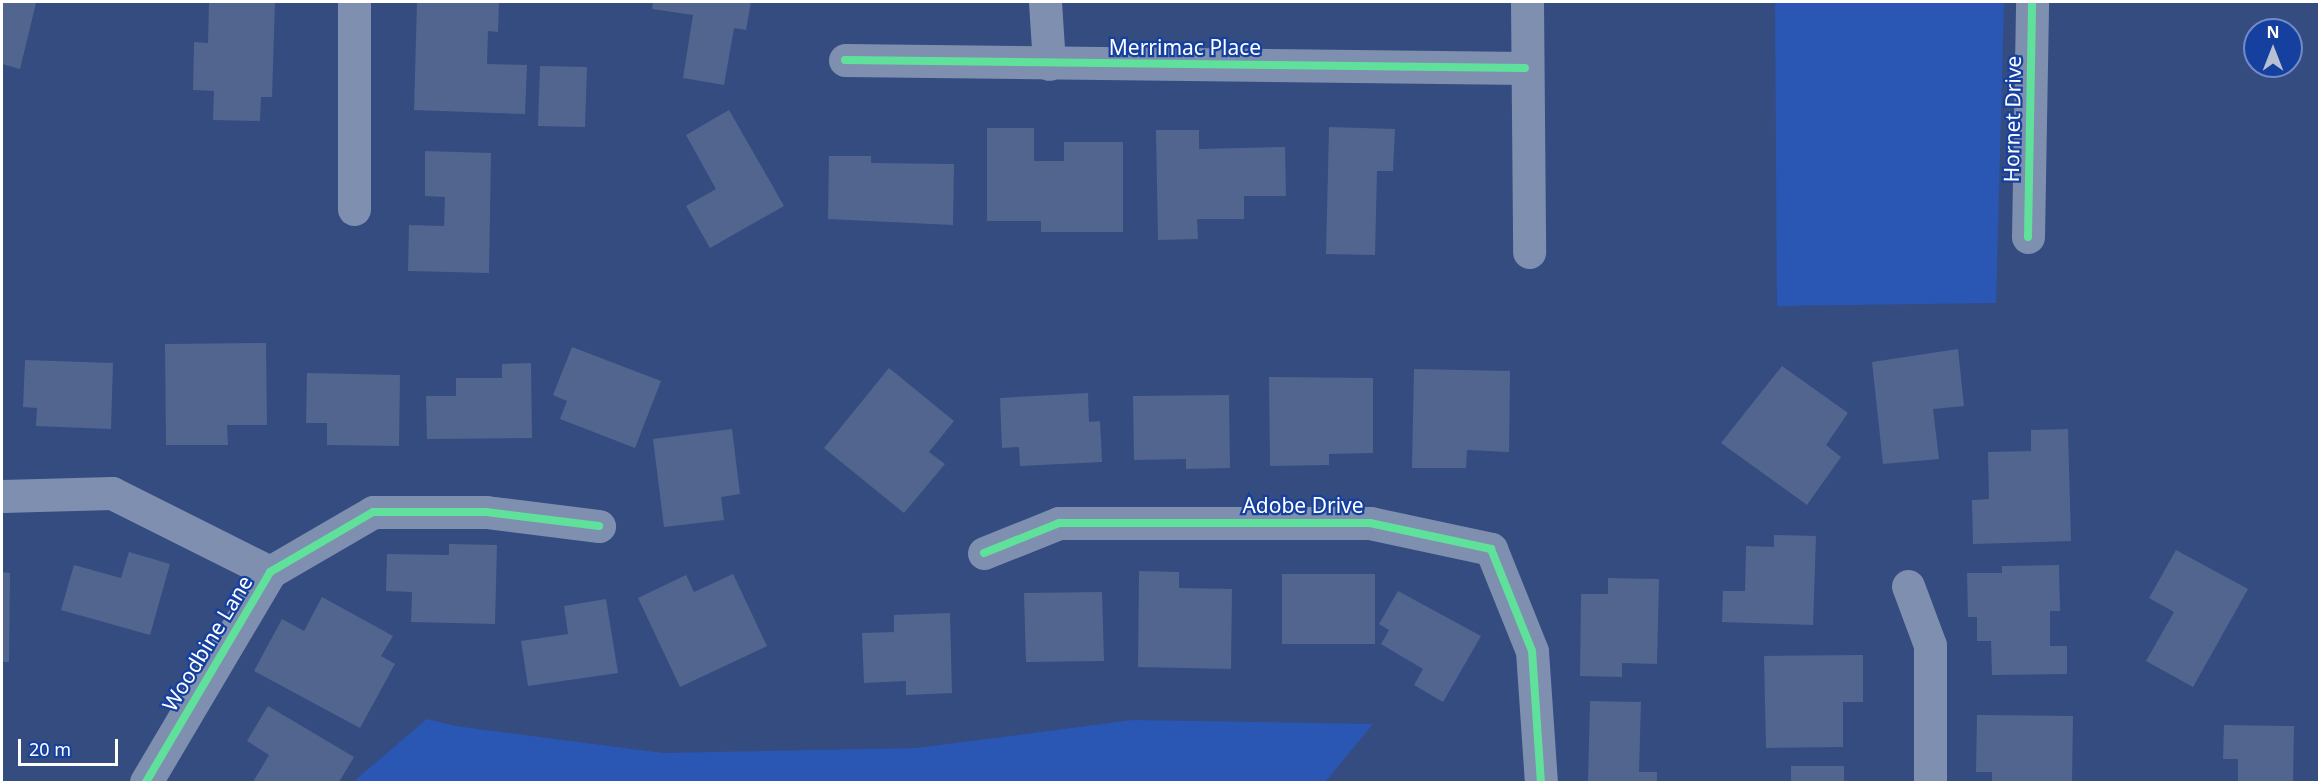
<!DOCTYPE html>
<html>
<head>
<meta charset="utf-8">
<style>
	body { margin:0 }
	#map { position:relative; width:2321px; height:784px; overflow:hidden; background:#344c80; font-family:"Noto Sans",sans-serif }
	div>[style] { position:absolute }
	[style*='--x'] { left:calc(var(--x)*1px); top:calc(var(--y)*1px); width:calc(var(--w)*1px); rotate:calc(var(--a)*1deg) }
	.green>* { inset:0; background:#2a57b4 }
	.building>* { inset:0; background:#52658e }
	.street>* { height:33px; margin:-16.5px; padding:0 16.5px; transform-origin:16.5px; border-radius:16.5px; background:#7f8fb0 }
	.cycleway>* { height:8px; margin:-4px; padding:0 4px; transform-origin:4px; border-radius:4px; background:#60e19b }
	span { translate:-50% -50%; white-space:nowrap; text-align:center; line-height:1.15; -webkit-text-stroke:4.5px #15409f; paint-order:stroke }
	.street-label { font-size:21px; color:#fff }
	.frame { position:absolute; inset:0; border:3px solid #fff; pointer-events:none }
	.north { position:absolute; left:2243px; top:18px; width:60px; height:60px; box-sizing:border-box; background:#15409f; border:2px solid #738cc5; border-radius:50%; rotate:0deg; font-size:16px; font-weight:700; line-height:24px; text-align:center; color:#fff }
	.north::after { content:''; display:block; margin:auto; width:21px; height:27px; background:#b8c0d3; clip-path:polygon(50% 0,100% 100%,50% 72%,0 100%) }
	.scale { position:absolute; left:18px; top:739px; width:100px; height:27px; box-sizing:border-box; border:3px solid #fff; border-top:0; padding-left:8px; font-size:18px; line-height:21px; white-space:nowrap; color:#fff; -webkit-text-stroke:4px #15409f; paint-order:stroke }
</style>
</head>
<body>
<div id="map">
	<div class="green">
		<div style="clip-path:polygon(1775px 2px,2004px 2px,1996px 303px,1777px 306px)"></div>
		<div style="clip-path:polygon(427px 719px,455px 726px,663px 753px,917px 748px,1133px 720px,1373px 724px,1325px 782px,353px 782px)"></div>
	</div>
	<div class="building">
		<div style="clip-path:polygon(2px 2px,36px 3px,20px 69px,2px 64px)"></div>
		<div style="clip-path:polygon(209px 2px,275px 2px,272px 97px,261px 97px,260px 121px,213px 120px,214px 91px,193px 90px,194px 42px,208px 43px)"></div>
		<div style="clip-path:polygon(417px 2px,499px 2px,498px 32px,488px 31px,487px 64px,527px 65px,525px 114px,414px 110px)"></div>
		<div style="clip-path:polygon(653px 2px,751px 2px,746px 30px,734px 28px,724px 85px,683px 78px,693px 15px,652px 9px)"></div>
		<div style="clip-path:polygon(540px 66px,587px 67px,585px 127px,538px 126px)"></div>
		<div style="clip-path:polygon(729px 110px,784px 206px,710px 248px,686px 206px,716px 189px,686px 135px)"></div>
		<div style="clip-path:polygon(1329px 127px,1395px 129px,1393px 171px,1377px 171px,1375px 255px,1326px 254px)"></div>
		<div style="clip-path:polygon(987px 128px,1034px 128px,1034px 161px,1064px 161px,1064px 142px,1123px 142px,1123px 232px,1041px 232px,1041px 221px,987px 221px)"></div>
		<div style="clip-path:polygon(1156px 130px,1199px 130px,1199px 149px,1285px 147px,1286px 196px,1244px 196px,1244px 219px,1197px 219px,1198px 239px,1158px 240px)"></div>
		<div style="clip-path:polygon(425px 151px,491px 153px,489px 273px,408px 271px,409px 225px,444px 226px,445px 197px,425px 196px)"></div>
		<div style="clip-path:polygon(829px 156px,871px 156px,871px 163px,954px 164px,953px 225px,828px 219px)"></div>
		<div style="clip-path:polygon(266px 343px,267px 425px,227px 425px,228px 445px,166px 445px,165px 344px)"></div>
		<div style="clip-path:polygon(572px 347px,661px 381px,635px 448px,560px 419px,567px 401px,553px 395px)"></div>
		<div style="clip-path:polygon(1958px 349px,1964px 406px,1933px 409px,1939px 459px,1883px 464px,1872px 362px)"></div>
		<div style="clip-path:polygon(25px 360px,113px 363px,111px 429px,36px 426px,37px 408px,23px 407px)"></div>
		<div style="clip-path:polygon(531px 363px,532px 438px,427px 439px,426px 396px,456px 396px,456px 378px,502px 378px,502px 364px)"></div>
		<div style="clip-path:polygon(1782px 366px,1848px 413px,1826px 445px,1841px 457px,1807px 505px,1721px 443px)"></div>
		<div style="clip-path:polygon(889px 368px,954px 421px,929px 452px,945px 464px,904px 513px,824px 448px)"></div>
		<div style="clip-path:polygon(1414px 369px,1510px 371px,1509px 452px,1467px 450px,1466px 468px,1412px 468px)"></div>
		<div style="clip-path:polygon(307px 373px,400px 375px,399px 446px,327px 445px,327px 423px,306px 423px)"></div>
		<div style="clip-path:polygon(1269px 377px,1373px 378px,1373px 453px,1329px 454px,1329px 465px,1270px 466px)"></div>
		<div style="clip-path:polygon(1088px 393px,1089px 422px,1100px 421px,1102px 462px,1020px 466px,1019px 447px,1002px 448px,1000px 398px)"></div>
		<div style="clip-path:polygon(1229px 395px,1230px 468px,1186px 469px,1186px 459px,1134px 460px,1133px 396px)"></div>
		<div style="clip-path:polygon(732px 429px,740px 494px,721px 497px,724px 520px,664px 527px,653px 439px)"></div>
		<div style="clip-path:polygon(2068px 429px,2071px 541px,1973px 544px,1972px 500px,1989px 499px,1988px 452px,2031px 451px,2031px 430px)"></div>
		<div style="clip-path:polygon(1774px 535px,1816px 536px,1813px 625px,1722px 622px,1723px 591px,1745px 591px,1746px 546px,1774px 547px)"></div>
		<div style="clip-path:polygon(449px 544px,497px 545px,495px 624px,411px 622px,412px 592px,386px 591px,387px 554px,449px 555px)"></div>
		<div style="clip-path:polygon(2176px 550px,2248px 589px,2193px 687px,2146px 661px,2174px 612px,2149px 598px)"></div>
		<div style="clip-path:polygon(129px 552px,170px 564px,150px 635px,61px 610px,74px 565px,121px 578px)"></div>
		<div style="clip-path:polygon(2059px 565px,2060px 611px,2050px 611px,2050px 646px,2067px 646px,2067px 674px,1992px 675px,1991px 641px,1977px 641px,1977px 617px,1968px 617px,1967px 573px,2002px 573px,2002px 566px)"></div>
		<div style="clip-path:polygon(1139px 571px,1179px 572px,1179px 588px,1232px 589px,1231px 669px,1138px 667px)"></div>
		<div style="clip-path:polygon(2px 572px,10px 573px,9px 662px,2px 662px)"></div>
		<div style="clip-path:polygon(733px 574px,767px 646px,680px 687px,638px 598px,686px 575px,694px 592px)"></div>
		<div style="clip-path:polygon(1282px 574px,1375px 574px,1375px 644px,1282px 644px)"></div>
		<div style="clip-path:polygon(1608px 578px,1659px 579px,1657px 664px,1622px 663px,1622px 677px,1580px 676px,1581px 594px,1608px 594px)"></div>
		<div style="clip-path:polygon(1398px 591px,1481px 636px,1443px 702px,1414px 685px,1423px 669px,1381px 644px,1389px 630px,1379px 624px)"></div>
		<div style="clip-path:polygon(1102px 592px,1104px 661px,1026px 662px,1024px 593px)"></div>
		<div style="clip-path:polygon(322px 597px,393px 636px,381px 656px,395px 664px,360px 728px,254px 671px,282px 619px,304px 631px)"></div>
		<div style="clip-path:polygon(606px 599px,618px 673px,528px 686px,521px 641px,568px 634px,564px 606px)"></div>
		<div style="clip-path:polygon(950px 613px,952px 693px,906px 695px,906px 681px,864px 683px,862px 633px,894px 632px,894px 615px)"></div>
		<div style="clip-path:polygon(1863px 655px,1863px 702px,1843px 702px,1843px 747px,1766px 748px,1764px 656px)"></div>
		<div style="clip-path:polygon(1590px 701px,1641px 702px,1639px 772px,1657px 772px,1657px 782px,1588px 782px)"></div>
		<div style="clip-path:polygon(268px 706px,354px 757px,339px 782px,253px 782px,269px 755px,247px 741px)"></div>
		<div style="clip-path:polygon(1977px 715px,2073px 716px,2072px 782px,1992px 782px,1992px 772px,1976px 772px)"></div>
		<div style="clip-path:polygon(2224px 725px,2294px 726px,2293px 782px,2238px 782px,2238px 759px,2223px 759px)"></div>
		<div style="clip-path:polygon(1791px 766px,1844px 766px,1844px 782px,1791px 782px)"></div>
	</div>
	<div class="street">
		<div style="--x:1045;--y:2;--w:62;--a:86.3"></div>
		<div style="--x:1527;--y:2;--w:250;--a:89.5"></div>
		<div style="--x:845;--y:60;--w:680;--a:0.67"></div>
		<div style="--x:354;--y:209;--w:207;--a:-90"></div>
		<div style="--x:2028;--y:237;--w:235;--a:-89"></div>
		<div style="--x:2;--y:496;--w:110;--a:-1.6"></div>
		<div style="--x:112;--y:493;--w:177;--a:26.6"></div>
		<div style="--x:984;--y:553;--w:81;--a:-21.8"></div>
		<div style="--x:1059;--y:523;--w:311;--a:0"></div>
		<div style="--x:1370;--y:523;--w:124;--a:12.1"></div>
		<div style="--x:1491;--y:549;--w:110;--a:68.1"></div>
		<div style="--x:1532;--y:651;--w:131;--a:86.1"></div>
		<div style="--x:1908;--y:586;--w:63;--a:69.6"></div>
		<div style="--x:1930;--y:645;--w:137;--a:90"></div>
		<div style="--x:146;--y:782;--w:244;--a:-59.4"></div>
		<div style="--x:270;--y:572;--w:119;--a:-30.2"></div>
		<div style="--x:373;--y:512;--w:113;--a:0"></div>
		<div style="--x:486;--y:512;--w:114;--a:7.1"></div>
	</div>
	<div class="cycleway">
		<div style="--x:845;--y:60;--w:680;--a:0.67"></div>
		<div style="--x:2028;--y:237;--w:235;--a:-89"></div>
		<div style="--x:984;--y:553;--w:81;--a:-21.8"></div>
		<div style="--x:1059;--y:523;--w:311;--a:0"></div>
		<div style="--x:1370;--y:523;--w:124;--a:12.1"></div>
		<div style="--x:1491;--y:549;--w:110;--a:68.1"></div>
		<div style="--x:1532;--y:651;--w:131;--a:86.1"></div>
		<div style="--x:146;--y:782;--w:244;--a:-59.4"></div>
		<div style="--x:270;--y:572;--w:119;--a:-30.2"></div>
		<div style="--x:373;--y:512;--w:113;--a:0"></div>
		<div style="--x:486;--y:512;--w:114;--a:7.1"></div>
	</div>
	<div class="street-label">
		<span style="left:1185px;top:47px">Merrimac Place</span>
		<span style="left:2012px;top:119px;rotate:-89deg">Hornet Drive</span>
		<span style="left:1303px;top:505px">Adobe Drive</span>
		<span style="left:207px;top:643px;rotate:-59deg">Woodbine Lane</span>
	</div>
	<div class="frame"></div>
	<div class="north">N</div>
	<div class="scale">20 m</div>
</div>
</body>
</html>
